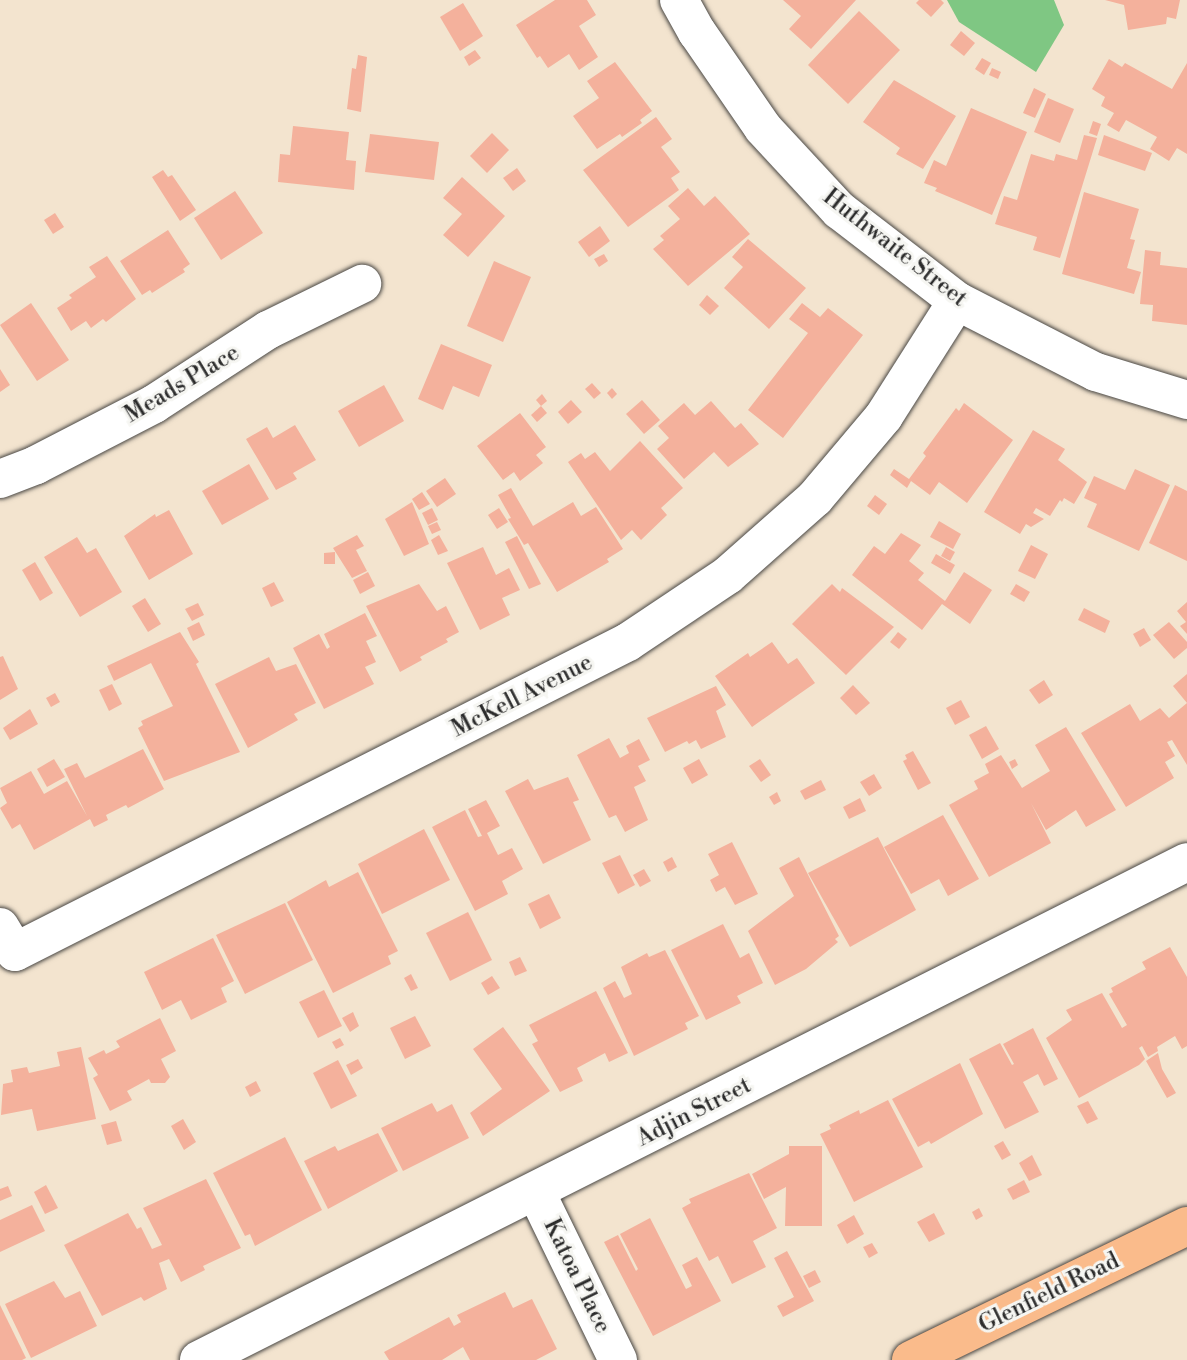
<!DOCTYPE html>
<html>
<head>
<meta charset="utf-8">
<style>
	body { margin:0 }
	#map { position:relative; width:1187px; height:1360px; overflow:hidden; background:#f3e4cf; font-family:"Libre Bodoni",serif }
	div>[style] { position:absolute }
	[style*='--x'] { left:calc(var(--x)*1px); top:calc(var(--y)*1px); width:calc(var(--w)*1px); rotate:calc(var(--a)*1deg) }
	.green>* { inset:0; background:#7fc783 }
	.building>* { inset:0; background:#f4b19c }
	.roads { filter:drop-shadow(0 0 2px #494744) drop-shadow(0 0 2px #494744) }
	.minor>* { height:38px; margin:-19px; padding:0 19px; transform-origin:19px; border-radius:19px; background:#fff }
	.major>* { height:38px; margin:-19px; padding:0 19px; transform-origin:19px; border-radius:19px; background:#fabb8b }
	span { translate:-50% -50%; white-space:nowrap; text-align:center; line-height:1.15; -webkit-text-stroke:6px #f6f6f2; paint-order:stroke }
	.street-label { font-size:23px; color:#2b2b2b }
</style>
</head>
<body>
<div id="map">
	<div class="green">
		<div style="clip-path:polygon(947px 0,1054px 0,1064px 25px,1036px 72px,959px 22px)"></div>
	</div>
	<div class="building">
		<div style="clip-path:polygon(555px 0,587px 0,596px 15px,579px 26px,598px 57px,579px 70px,569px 54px,548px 68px,540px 56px,537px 58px,516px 25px)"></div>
		<div style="clip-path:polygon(783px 0,856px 0,811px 49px,789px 29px,801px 16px)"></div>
		<div style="clip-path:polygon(919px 0,941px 0,944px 3px,931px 17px,916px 3px)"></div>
		<div style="clip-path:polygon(1105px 0,1180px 0,1176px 19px,1167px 17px,1166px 24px,1128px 30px,1124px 5px)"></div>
		<div style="clip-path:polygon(463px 3px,483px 36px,460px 51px,440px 17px)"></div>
		<div style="clip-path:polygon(859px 11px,900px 50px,848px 104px,808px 65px)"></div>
		<div style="clip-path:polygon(961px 31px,975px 43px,964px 56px,950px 45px)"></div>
		<div style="clip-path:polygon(475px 50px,481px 58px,469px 66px,464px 57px)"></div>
		<div style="clip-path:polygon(358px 55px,367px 57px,361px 112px,347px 109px,352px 68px,356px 69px)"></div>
		<div style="clip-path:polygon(982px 58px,991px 63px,984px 75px,975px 69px)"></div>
		<div style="clip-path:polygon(1109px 59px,1122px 67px,1125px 63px,1172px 89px,1187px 63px,1187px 154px,1177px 148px,1169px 161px,1150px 149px,1157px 137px,1126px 120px,1119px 132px,1107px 125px,1114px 113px,1101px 106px,1105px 97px,1092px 89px)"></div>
		<div style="clip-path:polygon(615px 62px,652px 111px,640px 120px,642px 123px,622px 137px,620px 134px,597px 149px,573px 116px,599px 98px,587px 81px)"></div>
		<div style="clip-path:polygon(992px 68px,1001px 72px,998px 79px,989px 75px)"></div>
		<div style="clip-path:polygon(894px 80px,956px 116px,923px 169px,896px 154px,900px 148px,863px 122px)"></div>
		<div style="clip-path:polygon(1034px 88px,1046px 94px,1035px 118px,1023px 113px)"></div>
		<div style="clip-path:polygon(1048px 98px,1074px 109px,1060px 143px,1034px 132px)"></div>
		<div style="clip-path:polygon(971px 108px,1027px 132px,992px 215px,935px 191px,937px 188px,924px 183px,934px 160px,946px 166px)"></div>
		<div style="clip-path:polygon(656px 117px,672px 139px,661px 147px,680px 172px,671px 178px,679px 190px,628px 227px,583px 170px)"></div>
		<div style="clip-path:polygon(1093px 121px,1101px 124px,1097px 136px,1089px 133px)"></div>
		<div style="clip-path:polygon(293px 126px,349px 132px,346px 160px,356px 161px,354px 190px,278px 182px,280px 154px,290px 155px)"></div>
		<div style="clip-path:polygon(492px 133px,509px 150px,487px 173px,470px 156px)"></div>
		<div style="clip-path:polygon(370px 134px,439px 142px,434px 180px,365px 172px)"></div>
		<div style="clip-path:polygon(1084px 135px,1097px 138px,1060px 258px,1033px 250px,1037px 237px,995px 224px,1004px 196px,1017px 200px,1031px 154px,1054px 161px,1056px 154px,1077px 160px)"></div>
		<div style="clip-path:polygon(1104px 135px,1152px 153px,1145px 171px,1098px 155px)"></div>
		<div style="clip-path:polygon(517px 168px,526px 181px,513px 191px,503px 178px)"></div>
		<div style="clip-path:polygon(163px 170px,168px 177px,172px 175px,196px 210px,180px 221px,152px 177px)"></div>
		<div style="clip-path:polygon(462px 177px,505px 216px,468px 257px,443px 235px,462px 214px,443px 198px)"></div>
		<div style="clip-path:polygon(688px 188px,704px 206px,715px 196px,750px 234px,688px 286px,653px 249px,664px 240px,660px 236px,680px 219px,668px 206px)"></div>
		<div style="clip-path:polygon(235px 191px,263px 233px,221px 260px,194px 218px)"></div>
		<div style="clip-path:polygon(1084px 192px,1139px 209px,1130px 239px,1135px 240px,1127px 268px,1141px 272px,1134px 294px,1062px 274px)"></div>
		<div style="clip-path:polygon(55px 213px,64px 227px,53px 234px,44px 220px)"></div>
		<div style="clip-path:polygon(600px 226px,610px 241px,589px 257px,578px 242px)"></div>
		<div style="clip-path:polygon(168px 230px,190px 264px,183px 269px,185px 272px,152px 293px,150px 290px,142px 295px,120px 261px)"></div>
		<div style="clip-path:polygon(748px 239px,806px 288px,769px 329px,724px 288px,743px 267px,732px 257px)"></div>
		<div style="clip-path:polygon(1145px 250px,1161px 252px,1160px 265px,1187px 268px,1187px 325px,1152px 321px,1153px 305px,1140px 304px)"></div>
		<div style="clip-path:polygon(604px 254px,608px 261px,599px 267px,594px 259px)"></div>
		<div style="clip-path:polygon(107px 256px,136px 299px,106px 322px,103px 319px,91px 328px,86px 321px,71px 331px,57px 308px,72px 298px,69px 295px,96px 277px,89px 267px)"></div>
		<div style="clip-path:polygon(494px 261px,531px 277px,503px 342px,467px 326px)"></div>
		<div style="clip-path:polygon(707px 295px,719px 306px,710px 315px,699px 305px)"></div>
		<div style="clip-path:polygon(31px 303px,69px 360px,37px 381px,0 325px)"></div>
		<div style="clip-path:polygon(802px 303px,820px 317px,828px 308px,863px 335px,783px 438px,748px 410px,808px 333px,789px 319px)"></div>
		<div style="clip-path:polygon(441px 344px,492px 365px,479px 397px,453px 386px,443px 410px,418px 399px)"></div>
		<div style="clip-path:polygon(0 369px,10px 385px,0 392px)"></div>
		<div style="clip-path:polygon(592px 383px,601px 393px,594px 399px,585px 389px)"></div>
		<div style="clip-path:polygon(384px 385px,404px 421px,359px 447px,338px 411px)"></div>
		<div style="clip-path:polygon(612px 388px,617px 394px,612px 399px,607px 393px)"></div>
		<div style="clip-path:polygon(542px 394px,547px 401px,541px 406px,536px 400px)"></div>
		<div style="clip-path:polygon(571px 400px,582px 412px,568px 424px,558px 412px)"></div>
		<div style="clip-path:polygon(642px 400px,660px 420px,644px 434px,626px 414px)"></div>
		<div style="clip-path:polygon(711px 401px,735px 428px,741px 423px,759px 444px,728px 467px,714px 452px,684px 479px,657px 449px,669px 438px,658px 426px,684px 403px,695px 415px)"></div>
		<div style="clip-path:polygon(964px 403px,1013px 440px,967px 503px,939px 482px,930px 495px,911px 481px,907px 488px,890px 475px,894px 469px,909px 479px,926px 456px,923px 453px,956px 408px,959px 411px)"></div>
		<div style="clip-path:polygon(541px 406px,547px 413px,537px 422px,531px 415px)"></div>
		<div style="clip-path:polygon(520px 413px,546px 447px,536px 455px,543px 463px,520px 481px,514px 472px,503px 480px,477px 446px)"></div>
		<div style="clip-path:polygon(295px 425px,316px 460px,293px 473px,297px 479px,276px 490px,246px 439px,267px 427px,273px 438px)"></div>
		<div style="clip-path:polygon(1033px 430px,1065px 449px,1058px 460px,1087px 482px,1074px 504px,1064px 498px,1062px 502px,1060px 500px,1050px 516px,1036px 508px,1033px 513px,1044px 519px,1031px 527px,1026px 524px,1020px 534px,984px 512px)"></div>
		<div style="clip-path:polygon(640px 441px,683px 488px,661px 508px,667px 515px,641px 540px,632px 530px,621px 540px,568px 462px,581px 453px,585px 459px,595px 452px,610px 471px)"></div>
		<div style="clip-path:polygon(249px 464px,269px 499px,222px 525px,202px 491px)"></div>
		<div style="clip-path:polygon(1135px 469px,1170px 485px,1139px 551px,1087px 527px,1097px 504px,1084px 498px,1094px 476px,1125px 490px)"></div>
		<div style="clip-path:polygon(445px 478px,456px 494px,437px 507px,426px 491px)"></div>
		<div style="clip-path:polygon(1175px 485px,1187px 491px,1187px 561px,1149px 543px)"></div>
		<div style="clip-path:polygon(511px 488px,533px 526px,573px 502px,581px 516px,596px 507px,623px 549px,607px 559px,609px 562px,557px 592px,528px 543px,524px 545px,508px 519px,511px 518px,498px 495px)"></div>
		<div style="clip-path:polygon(422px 492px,430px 504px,419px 510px,412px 499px)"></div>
		<div style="clip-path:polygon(875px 495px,887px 504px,879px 515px,867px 506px)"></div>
		<div style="clip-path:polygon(412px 502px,429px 544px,404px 556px,385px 519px)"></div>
		<div style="clip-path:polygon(432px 508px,438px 520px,428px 525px,422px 513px)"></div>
		<div style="clip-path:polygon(499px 508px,508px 522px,497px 529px,488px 515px)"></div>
		<div style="clip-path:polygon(169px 510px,193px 554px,149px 580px,124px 536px,155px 514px,156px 517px)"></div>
		<div style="clip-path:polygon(939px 521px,961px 534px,953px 549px,930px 537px)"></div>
		<div style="clip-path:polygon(437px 522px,441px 530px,432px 534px,428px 526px)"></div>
		<div style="clip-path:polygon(901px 533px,921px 545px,909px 561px,924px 573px,918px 580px,945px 601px,964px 572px,992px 590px,970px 624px,942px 604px,922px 630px,852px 575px,874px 546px,885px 554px)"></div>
		<div style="clip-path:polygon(357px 535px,364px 546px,356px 550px,367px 571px,352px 578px,333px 548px)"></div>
		<div style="clip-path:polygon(439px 535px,448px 551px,438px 555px,431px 540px)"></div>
		<div style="clip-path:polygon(517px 536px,541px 584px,529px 589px,505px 542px)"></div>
		<div style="clip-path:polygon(77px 537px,87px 553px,96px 548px,122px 592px,80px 617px,44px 557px)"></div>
		<div style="clip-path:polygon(1031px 545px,1048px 554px,1035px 579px,1018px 571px)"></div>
		<div style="clip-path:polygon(483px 547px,496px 575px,509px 568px,520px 590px,502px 598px,510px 615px,480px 630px,447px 563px)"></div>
		<div style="clip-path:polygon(946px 547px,955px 552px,950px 561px,941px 556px)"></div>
		<div style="clip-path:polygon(335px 552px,335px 564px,324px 564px,324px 553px)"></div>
		<div style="clip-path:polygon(936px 554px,955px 565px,950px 574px,931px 563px)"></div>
		<div style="clip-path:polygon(35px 562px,53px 593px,40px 601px,22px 570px)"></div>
		<div style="clip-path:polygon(368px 572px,375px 586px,360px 594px,353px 580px)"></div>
		<div style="clip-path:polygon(274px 582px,284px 601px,271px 607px,262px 588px)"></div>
		<div style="clip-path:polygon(419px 584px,437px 611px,446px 606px,459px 632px,446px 639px,448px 642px,420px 657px,422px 660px,400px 672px,366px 606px)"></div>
		<div style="clip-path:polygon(832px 584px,840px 592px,842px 588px,894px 627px,846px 675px,792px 624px)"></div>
		<div style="clip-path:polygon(1016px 584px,1030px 592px,1024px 602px,1010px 594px)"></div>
		<div style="clip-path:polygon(145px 598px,161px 624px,148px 632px,132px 606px)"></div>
		<div style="clip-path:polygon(1187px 602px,1187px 634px,1180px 626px,1186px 622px,1177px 611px)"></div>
		<div style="clip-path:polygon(198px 603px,204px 615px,192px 621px,185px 609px)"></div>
		<div style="clip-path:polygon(1084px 608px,1110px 621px,1105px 633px,1078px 620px)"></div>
		<div style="clip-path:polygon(365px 613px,377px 636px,366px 641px,376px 662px,365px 667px,374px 684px,324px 709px,293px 648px,319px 634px,327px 649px,330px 647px,324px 634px)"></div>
		<div style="clip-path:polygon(199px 622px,205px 635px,193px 641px,187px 628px)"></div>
		<div style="clip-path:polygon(1169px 622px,1187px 642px,1187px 648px,1174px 659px,1153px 635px)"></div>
		<div style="clip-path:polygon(1144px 628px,1151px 640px,1140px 647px,1133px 634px)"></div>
		<div style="clip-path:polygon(180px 632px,199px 662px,196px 664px,240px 752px,164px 781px,138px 728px,143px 725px,141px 721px,173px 706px,151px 663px,114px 681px,107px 666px)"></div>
		<div style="clip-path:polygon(898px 632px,907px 639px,899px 649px,890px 642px)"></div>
		<div style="clip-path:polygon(772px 642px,788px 664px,797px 658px,815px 683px,752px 727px,715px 676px,748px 653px,750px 657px)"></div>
		<div style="clip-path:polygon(3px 656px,18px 689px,0 700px,0 657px)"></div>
		<div style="clip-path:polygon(269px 657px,276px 671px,296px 664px,316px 703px,294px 714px,298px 720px,248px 748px,215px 684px)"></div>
		<div style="clip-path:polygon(1187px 674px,1187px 703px,1173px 686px)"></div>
		<div style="clip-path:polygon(1044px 680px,1053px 695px,1039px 704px,1029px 690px)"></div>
		<div style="clip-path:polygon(112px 684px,122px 704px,109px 711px,99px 690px)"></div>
		<div style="clip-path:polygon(853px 685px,870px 703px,856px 715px,840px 698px)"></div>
		<div style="clip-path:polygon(716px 686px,726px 705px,716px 711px,726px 737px,701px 749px,696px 740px,689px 744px,687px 741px,665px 752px,647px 718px)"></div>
		<div style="clip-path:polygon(55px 693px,60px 702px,51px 707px,46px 698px)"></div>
		<div style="clip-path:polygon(961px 700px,970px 717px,955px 725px,946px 708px)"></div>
		<div style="clip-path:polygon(1187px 703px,1187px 765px,1172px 740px,1167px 742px,1175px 756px,1165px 762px,1174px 778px,1126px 807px,1081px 733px,1130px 704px,1140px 721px,1160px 708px,1169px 718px)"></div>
		<div style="clip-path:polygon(30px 709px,38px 724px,10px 740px,3px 728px)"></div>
		<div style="clip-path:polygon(986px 726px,999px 749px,982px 759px,969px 735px)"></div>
		<div style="clip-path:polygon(1066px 727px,1116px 810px,1086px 827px,1076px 810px,1046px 830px,1031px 803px,1051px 843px,989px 877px,949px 805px,978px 789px,974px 781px,989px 773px,985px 764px,1001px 755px,1022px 788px,1050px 771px,1035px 745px)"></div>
		<div style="clip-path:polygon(609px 738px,620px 758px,629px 753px,626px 746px,639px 739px,650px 760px,638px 766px,646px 781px,634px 787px,648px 820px,625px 832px,616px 815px,609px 818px,577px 755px)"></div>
		<div style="clip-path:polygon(143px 749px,164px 789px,128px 808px,126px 805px,106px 815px,108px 820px,94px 827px,90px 819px,34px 850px,20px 824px,12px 829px,0 808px,7px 803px,0 788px,31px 771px,44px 794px,67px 781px,87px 816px,64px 769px,77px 763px,85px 778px)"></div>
		<div style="clip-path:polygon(913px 751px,931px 783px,918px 790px,903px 761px,907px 759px,905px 755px)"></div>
		<div style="clip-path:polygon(54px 759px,65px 777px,47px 787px,37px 769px)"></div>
		<div style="clip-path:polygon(699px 759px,708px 775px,692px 784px,683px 768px)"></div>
		<div style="clip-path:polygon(760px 759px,771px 775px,761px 782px,749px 766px)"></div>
		<div style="clip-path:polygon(1015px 759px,1018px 765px,1012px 769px,1009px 762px)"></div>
		<div style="clip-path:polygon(874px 774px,882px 788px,869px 796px,860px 782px)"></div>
		<div style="clip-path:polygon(568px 777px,579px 800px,573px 802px,591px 840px,543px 864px,505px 791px,528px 779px,534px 790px)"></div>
		<div style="clip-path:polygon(821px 780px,826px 790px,805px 800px,800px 791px)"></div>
		<div style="clip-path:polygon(777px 792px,781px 801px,774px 805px,769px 797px)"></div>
		<div style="clip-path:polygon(860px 798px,866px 811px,849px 819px,843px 807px)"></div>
		<div style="clip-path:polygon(486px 800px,500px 826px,487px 833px,498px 855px,512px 848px,523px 869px,502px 881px,508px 894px,475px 911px,432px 827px,465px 810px,478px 837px,482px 836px,468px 809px)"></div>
		<div style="clip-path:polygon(943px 815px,979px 879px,948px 896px,939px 879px,911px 894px,884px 847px)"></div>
		<div style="clip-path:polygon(424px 829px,450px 880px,382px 914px,358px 864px)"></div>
		<div style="clip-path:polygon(878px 837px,916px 910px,850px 947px,808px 873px)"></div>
		<div style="clip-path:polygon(732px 842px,758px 894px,735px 905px,725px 887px,716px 892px,710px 880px,719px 875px,708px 854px)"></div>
		<div style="clip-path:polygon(620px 855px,635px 885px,618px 894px,602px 863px)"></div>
		<div style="clip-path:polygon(672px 857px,677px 867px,668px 872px,663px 862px)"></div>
		<div style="clip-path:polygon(799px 857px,839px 936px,835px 939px,838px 942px,806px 969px,775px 985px,748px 931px,794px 896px,779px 868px)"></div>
		<div style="clip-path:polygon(644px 869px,651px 881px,640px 887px,633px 875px)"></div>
		<div style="clip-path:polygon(358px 872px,398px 951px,388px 956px,391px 964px,333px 993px,287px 902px,326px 880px,329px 887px)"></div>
		<div style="clip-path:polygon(549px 894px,561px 918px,540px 929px,528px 904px)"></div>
		<div style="clip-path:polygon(285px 903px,313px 960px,245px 994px,216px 935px)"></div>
		<div style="clip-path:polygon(468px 912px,492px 960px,450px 981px,426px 933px)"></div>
		<div style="clip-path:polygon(723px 924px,740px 958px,749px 953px,763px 983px,737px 996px,741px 1003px,706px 1020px,671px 950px)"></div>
		<div style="clip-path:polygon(213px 938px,234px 981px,221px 988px,227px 1002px,191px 1020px,181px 1000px,162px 1010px,144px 972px)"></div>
		<div style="clip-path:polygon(1170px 947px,1187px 977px,1187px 1046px,1182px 1049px,1175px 1036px,1157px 1047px,1158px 1051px,1148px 1057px,1142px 1046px,1139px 1048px,1145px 1059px,1139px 1065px,1079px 1098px,1046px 1038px,1072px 1020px,1066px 1010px,1102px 993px,1122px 1028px,1127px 1025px,1109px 994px,1113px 992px,1111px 988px,1146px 969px,1142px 962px)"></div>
		<div style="clip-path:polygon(665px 950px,699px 1016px,685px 1023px,688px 1029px,634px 1056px,603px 988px,615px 981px,624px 998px,632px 994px,621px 967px,647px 953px,649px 957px)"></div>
		<div style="clip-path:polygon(520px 957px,527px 971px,515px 976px,509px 962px)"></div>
		<div style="clip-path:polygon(411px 974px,418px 988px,411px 991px,404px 978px)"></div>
		<div style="clip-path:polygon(492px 976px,500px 988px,488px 995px,481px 983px)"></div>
		<div style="clip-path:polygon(324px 990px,342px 1026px,318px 1038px,299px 1002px)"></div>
		<div style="clip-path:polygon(596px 991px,628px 1053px,609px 1062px,605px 1053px,577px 1068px,583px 1081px,560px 1092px,532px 1044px,538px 1041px,529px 1025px)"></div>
		<div style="clip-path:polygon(353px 1012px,359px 1026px,350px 1032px,342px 1018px)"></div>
		<div style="clip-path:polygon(415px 1016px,431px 1046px,405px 1059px,390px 1028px)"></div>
		<div style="clip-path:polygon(160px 1018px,176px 1051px,161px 1059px,170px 1077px,165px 1083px,151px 1083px,149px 1079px,127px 1091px,132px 1100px,110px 1111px,93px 1078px,98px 1075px,88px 1058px,104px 1050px,106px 1054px,120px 1047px,116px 1041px)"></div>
		<div style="clip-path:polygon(503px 1027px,550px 1091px,483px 1136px,470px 1113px,502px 1089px,473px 1049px)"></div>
		<div style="clip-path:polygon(1033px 1028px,1058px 1079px,1044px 1086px,1038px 1074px,1023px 1082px,1039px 1112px,1005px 1129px,969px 1059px,1000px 1043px,1012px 1065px,1014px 1064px,1003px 1044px)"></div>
		<div style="clip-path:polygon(340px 1038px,344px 1045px,336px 1049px,332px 1042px)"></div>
		<div style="clip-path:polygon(81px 1047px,96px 1119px,37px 1131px,32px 1109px,1px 1115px,3px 1084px,13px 1082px,11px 1070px,27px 1067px,29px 1073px,60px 1066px,57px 1052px)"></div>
		<div style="clip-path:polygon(1158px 1053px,1162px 1069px,1176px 1093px,1167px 1098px,1146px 1061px)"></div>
		<div style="clip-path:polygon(358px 1059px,363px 1068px,351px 1075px,346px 1065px)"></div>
		<div style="clip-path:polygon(338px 1060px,357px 1096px,331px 1109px,313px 1073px)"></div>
		<div style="clip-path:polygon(960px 1063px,983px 1114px,931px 1144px,929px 1141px,918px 1147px,892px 1099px)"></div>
		<div style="clip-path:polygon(256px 1081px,261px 1091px,250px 1097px,245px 1087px)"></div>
		<div style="clip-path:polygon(888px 1100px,923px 1167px,854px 1202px,820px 1134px,831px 1129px,829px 1125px,859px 1110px,860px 1114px)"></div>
		<div style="clip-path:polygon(1088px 1101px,1098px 1119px,1087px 1124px,1077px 1106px)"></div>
		<div style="clip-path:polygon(432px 1103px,437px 1112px,452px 1104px,469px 1138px,403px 1171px,381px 1128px)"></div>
		<div style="clip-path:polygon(183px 1119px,196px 1142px,184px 1150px,171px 1126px)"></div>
		<div style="clip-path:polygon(116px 1121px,122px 1141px,107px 1145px,101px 1125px)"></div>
		<div style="clip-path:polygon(378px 1133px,398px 1171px,328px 1209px,304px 1161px,335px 1146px,338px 1151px)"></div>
		<div style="clip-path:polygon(285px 1137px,322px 1210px,255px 1246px,250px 1234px,245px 1236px,213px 1173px)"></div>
		<div style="clip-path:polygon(1003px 1141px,1011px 1155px,1002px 1160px,994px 1146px)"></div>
		<div style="clip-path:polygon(789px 1146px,822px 1146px,822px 1226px,785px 1226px,786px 1187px,764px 1199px,752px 1174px,789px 1154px)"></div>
		<div style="clip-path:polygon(1032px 1155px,1042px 1175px,1029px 1181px,1019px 1163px)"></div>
		<div style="clip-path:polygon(749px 1173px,777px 1228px,753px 1241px,766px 1267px,732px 1284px,718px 1256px,709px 1261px,682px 1208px,691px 1203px,689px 1199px)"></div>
		<div style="clip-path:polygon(206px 1179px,241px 1248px,203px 1266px,205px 1270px,181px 1282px,169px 1259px,159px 1263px,167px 1289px,144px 1301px,141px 1297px,102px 1316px,64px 1245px,128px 1213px,137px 1229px,141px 1227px,152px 1249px,162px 1245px,143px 1208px)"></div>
		<div style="clip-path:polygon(1024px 1180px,1030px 1192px,1013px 1200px,1007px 1189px)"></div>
		<div style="clip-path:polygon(46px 1185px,58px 1208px,45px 1214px,34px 1192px)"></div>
		<div style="clip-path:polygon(8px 1186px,12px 1196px,0 1201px,0 1189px)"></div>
		<div style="clip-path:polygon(32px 1205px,45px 1231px,0 1252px,0 1220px)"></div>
		<div style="clip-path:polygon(979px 1208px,983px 1216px,976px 1220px,972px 1212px)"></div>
		<div style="clip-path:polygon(934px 1213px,945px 1234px,929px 1242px,917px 1222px)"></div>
		<div style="clip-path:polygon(854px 1215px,864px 1234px,847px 1244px,837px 1225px)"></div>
		<div style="clip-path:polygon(650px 1218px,686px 1289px,692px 1286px,682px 1265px,697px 1257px,721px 1301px,653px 1336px,604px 1242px,618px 1235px,636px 1271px,638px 1269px,620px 1234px)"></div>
		<div style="clip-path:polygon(872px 1243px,878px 1253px,869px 1258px,863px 1247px)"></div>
		<div style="clip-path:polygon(787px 1251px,814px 1301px,783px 1317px,777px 1306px,794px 1297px,774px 1258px)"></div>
		<div style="clip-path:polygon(815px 1270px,821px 1282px,809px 1288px,803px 1276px)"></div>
		<div style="clip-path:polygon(54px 1281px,65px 1298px,80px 1291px,97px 1326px,31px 1358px,5px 1304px)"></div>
		<div style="clip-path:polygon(505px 1292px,513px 1308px,532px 1299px,557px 1349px,536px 1360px,470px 1360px,463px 1347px,442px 1360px,389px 1360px,384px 1352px,449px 1317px,454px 1326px,461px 1322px,457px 1315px)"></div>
		<div style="clip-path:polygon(0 1305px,26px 1358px,22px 1360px,0 1360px)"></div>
	</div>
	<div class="roads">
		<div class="minor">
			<div style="--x:679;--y:0;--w:37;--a:61"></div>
			<div style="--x:697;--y:32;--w:116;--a:55.5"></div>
			<div style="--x:763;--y:128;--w:112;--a:47.2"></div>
			<div style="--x:839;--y:210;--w:149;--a:37.6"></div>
			<div style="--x:957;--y:301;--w:156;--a:27.1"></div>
			<div style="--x:1096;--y:372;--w:95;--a:17.1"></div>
			<div style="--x:0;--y:479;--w:39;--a:-21"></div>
			<div style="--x:36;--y:465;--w:133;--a:-27.3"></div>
			<div style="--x:154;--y:404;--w:136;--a:-33"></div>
			<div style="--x:268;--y:330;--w:105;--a:-26.1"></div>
			<div style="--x:0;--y:927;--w:29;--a:59"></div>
			<div style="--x:15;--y:952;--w:687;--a:-26.83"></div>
			<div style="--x:628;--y:642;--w:120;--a:-33.8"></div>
			<div style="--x:728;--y:575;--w:116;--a:-41.5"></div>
			<div style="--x:815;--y:498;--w:107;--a:-49.9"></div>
			<div style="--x:884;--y:416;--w:136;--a:-57.6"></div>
			<div style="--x:536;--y:1192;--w:187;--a:64"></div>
			<div style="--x:199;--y:1360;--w:1106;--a:-26.75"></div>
		</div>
		<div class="major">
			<div style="--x:911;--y:1360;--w:307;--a:-25.9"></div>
		</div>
	</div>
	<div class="street-label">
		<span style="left:895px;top:248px;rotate:38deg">Huthwaite Street</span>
		<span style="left:182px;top:384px;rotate:-31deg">Meads Place</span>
		<span style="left:522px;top:696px;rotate:-27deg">McKell Avenue</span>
		<span style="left:694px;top:1112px;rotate:-27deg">Adjin Street</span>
		<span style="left:577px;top:1276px;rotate:64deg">Katoa Place</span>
		<span style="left:1049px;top:1293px;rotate:-26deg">Glenfield Road</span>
	</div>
</div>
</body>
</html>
